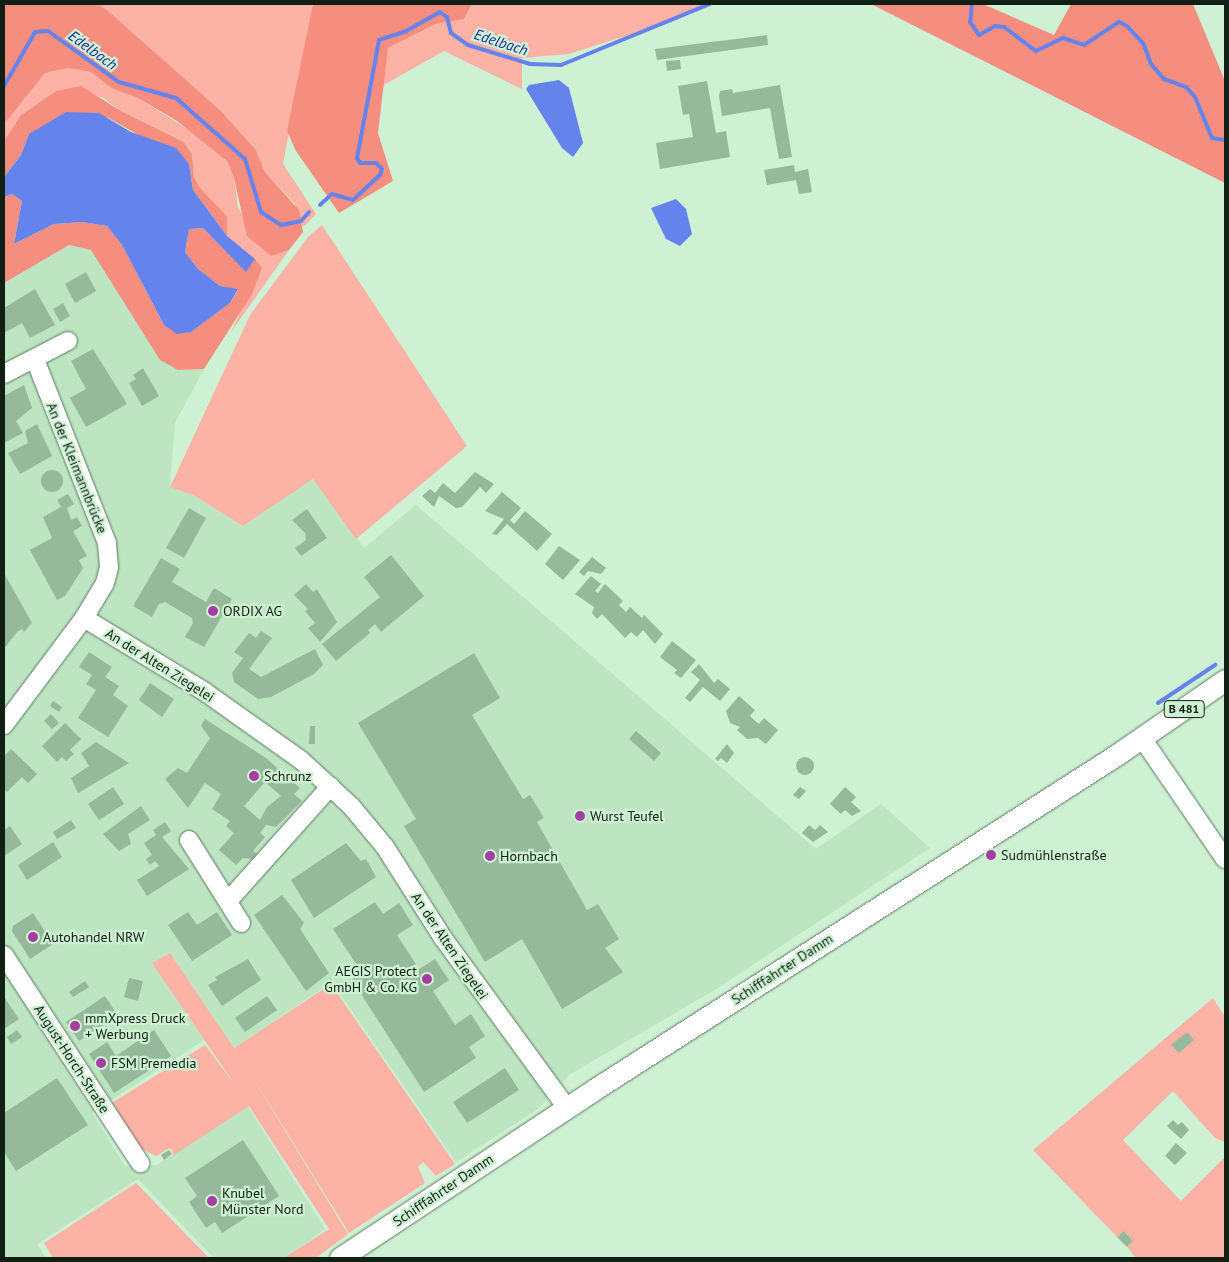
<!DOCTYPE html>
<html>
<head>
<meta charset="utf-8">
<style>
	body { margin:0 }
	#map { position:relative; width:1229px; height:1262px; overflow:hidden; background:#cdf1d2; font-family:"PT Sans",sans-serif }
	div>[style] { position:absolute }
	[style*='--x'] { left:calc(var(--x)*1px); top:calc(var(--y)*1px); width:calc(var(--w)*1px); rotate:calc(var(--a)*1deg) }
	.built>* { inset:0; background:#bde5c2 }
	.green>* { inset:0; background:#fdb2a6 }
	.forest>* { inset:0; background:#f68e80 }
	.water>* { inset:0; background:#6483ec }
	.stream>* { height:4px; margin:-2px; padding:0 2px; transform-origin:2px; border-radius:2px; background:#6483ec }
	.building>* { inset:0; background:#96b89b }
	.round { border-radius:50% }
	.roads { filter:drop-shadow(0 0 1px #58785d) drop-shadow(0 0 1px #58785d) }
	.minor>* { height:18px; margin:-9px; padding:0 9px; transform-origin:9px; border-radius:9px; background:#fff }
	.major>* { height:21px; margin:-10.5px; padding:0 10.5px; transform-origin:10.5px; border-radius:10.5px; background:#fff }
	.dots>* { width:14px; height:14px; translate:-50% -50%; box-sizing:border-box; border:2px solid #cdf1d2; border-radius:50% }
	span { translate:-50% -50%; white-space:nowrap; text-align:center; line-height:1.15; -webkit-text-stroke:4.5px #cdf1d2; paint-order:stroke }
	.shield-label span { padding:1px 4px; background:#cdf1d2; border:1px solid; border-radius:4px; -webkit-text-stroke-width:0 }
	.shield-label { font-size:12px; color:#121f14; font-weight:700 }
	.street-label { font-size:14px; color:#121f14 }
	.poi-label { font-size:14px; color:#121f14 }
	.left { translate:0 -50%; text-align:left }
	.right { translate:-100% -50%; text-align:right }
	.water-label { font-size:15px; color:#1c27a0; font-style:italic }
	.frame { position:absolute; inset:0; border:5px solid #121f14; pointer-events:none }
</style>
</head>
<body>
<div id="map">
	<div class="built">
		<div style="clip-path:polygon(69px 245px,91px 250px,160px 360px,178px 370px,204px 369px,175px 423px,170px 487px,195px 496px,243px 526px,313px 479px,364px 548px,416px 505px,816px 849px,881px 804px,930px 848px,713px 991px,569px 1075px,539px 1108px,456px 1162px,332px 982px,234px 1048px,170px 953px,153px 963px,204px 1040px,92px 1113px,125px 1166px,157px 1165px,247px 1105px,325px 1229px,286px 1258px,214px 1258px,138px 1179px,37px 1244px,46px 1258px,4px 1258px,4px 283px)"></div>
	</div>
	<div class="green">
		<div style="clip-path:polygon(98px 4px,313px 4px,283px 164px,316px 214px,303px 227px,295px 204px,265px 172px,256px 150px,221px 111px)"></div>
		<div style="clip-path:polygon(472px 4px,710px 4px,676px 20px,569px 54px,522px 58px,522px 89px,444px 51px,382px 86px,388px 48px,436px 24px,464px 19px)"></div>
		<div style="clip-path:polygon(68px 68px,91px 72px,111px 88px,138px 98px,194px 133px,227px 161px,234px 178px,238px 208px,271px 255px,289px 250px,231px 332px,261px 268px,227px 236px,227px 216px,200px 188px,194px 177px,192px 154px,184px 142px,121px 111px,102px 97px,56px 91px,21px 115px,4px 141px,4px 124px,27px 91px,45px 73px)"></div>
		<div style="clip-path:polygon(322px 225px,467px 446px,356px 539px,313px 479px,243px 526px,195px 496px,170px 487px,250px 315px,308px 237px)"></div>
		<div style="clip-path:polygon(170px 953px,234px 1048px,331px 984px,455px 1164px,436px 1176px,423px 1162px,418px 1167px,425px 1183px,349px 1233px,245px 1065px,348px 1234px,316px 1258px,284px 1258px,329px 1229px,249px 1106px,174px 1155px,170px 1148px,156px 1156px,138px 1147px,110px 1104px,205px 1045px,235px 1085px,152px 963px)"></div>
		<div style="clip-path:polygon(1213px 998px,1225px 1017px,1225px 1142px,1215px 1138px,1173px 1091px,1123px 1140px,1181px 1201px,1225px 1157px,1225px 1258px,1136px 1258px,1127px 1247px,1133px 1241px,1124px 1231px,1117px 1237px,1033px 1150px)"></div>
		<div style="clip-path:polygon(136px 1183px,209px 1258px,53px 1258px,44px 1243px)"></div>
	</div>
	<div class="forest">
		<div style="clip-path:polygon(4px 4px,98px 4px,109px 12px,221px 111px,256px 150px,265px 172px,299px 210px,303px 232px,289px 250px,271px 256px,247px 236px,234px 178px,227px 161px,177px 121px,138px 98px,111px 88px,91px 72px,68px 68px,45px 73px,4px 124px)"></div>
		<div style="clip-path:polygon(313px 4px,472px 4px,464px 19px,436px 24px,388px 48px,378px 133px,393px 181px,339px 213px,296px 151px,287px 131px)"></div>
		<div style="clip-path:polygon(871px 4px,983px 4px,1054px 35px,1071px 4px,1193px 4px,1225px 81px,1225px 183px)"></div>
		<div style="clip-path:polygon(81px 86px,121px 111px,184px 142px,192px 154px,194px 177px,200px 188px,227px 216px,227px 236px,193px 190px,189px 164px,107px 117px,29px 134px,21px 155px,4px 177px,4px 141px,21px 115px,56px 91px)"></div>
		<div style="clip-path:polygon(12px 194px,22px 201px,14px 244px,54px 224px,82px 222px,107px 226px,122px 245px,164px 325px,191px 332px,230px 303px,238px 290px,220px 286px,198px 269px,185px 252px,189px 229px,203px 228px,246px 271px,255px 259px,262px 268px,252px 294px,204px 369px,178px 370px,160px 360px,91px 250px,69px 245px,4px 283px,4px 197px)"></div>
	</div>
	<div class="water">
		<div style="clip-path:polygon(559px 80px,569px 88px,583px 143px,573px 157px,562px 148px,526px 89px,529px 85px)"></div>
		<div style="clip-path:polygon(66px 112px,99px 113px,131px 132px,176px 148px,189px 164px,193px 190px,227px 236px,255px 259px,246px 272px,203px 228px,189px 229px,185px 252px,198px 269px,220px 286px,238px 289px,230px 303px,191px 332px,177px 334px,164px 325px,122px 245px,107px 226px,82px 222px,54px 224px,14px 244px,22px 201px,12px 194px,4px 197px,4px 177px,21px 155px,29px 134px)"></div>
		<div style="clip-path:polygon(676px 199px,686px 209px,692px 234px,680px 246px,666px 239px,651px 208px)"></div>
	</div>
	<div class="stream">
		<div style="--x:972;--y:4;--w:18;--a:96"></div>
		<div style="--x:970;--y:22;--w:16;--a:55"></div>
		<div style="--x:979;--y:35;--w:18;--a:-29"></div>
		<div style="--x:995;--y:26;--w:9;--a:6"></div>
		<div style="--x:1004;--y:27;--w:40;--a:37"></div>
		<div style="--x:1036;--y:51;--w:30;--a:-26"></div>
		<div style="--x:1063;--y:38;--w:22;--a:18"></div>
		<div style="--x:1084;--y:45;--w:42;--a:-33.3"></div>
		<div style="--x:1119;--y:22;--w:9;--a:27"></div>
		<div style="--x:1127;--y:26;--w:23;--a:47"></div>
		<div style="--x:1143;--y:43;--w:22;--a:69"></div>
		<div style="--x:1151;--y:64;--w:20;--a:49"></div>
		<div style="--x:1164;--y:79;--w:23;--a:20"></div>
		<div style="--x:1186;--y:87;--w:13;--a:48"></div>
		<div style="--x:1195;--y:97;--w:44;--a:67.5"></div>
		<div style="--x:1212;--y:138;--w:13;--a:9"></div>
		<div style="--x:4;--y:86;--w:62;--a:-60.1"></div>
		<div style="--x:35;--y:32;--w:13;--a:-4"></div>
		<div style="--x:48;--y:31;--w:87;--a:35.7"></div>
		<div style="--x:119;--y:82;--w:59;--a:15.7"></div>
		<div style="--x:176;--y:98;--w:92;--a:41.5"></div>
		<div style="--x:245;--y:159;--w:55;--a:73.2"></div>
		<div style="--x:261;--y:212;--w:24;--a:33"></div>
		<div style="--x:281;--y:225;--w:20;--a:-11"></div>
		<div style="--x:301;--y:221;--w:12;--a:-48"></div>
		<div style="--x:320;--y:205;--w:16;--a:-43"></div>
		<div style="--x:332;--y:194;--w:22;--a:16"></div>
		<div style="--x:353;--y:200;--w:37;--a:-43"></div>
		<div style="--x:380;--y:175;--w:6;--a:-72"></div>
		<div style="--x:382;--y:169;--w:8;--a:-135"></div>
		<div style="--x:376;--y:163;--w:16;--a:180"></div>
		<div style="--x:360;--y:163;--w:6;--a:-121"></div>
		<div style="--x:357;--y:158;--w:120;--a:-79.4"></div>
		<div style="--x:379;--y:40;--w:28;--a:-18"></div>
		<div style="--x:406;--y:31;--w:39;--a:-29"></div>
		<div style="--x:440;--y:12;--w:9;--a:36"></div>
		<div style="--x:447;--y:17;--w:16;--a:76"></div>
		<div style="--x:451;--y:33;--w:21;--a:35"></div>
		<div style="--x:468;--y:45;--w:65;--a:17"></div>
		<div style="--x:530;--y:64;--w:31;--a:2"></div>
		<div style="--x:561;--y:65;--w:161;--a:-22.3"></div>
		<div style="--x:1158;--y:703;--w:69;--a:-33.7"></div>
	</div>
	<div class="building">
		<div style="clip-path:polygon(767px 35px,768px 45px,657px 60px,655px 49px)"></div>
		<div style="clip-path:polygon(680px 60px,681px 69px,667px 71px,666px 61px)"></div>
		<div style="clip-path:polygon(707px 81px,716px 133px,726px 131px,730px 157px,660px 169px,656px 143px,693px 137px,689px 114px,683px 115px,678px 86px)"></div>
		<div style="clip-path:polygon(780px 85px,792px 157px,779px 159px,770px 108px,722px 116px,719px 96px,720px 91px,732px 89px,733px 93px)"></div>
		<div style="clip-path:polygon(794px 165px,795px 172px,808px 169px,812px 192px,799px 194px,796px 180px,767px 185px,764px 170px)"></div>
		<div style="clip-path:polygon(86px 272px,96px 291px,75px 303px,65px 284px)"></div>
		<div style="clip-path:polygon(35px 289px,55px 325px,30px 338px,22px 323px,4px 333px,4px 308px)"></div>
		<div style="clip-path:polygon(63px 303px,70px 316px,60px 322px,53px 309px)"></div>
		<div style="clip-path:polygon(93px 349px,127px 404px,86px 427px,70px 398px,86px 389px,71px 361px)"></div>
		<div style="clip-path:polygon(143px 368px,159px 396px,142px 406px,129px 383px,136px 379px,133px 375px)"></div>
		<div style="clip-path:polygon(24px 385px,32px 408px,16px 421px,23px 433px,4px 443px,4px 396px)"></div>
		<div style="clip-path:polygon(37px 424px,52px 456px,20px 474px,8px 453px,28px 443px,25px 431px)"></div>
		<div class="round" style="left:41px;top:470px;width:22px;height:22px"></div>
		<div style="clip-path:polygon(475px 472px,494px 484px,486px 493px,480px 487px,462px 507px,456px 508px,439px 496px,434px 507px,422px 496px,430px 489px,435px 493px,443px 483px,455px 493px)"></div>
		<div style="clip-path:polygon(502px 492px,521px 508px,510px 520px,514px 524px,525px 511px,552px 534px,537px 551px,507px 524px,497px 535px,492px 534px,504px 519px,485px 511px)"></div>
		<div style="clip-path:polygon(68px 494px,74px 504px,67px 508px,71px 520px,77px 517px,82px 526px,73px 531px,87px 556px,79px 560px,83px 568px,65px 596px,57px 600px,30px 550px,52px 538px,43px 517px,61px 507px,57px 500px)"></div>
		<div style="clip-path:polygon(189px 508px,206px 518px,184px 558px,166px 548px)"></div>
		<div style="clip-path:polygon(307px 509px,327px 538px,301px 556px,295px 548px,306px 540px,305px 533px,292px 520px)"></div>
		<div style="clip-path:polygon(559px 546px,580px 560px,563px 580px,545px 564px)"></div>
		<div style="clip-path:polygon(391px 555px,424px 596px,381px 632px,375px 624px,368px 630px,370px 633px,336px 661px,322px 644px,380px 597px,364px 577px)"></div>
		<div style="clip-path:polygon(592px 557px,606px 568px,601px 574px,588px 571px,584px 576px,579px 572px)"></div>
		<div style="clip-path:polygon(161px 558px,180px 569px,172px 582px,206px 602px,214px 588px,232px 599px,204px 647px,185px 637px,193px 623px,192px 618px,165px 602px,159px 604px,152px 617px,133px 606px)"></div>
		<div style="clip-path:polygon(4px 573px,32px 623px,24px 632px,22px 629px,17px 632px,4px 649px)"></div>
		<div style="clip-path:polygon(591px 576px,601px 584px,595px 591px,598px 593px,605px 584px,623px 601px,619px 605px,626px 612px,630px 607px,642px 618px,644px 615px,663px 634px,655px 644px,643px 630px,637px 637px,631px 632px,625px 638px,602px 614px,597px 619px,592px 613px,594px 607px,575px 594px)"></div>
		<div style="clip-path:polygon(306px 584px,313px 592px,317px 589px,337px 622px,320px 642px,308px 628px,315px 623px,305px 611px,308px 609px,294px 595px)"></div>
		<div style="clip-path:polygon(261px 631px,272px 638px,249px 669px,261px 677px,315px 649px,323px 665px,314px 674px,271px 697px,258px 699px,234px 682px,232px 673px,243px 658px,234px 652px,249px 633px,256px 638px)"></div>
		<div style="clip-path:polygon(672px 641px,696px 660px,681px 678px,674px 673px,677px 670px,660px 657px)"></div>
		<div style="clip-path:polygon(89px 652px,112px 667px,105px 677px,119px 686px,113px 695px,128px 706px,108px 737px,78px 718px,96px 690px,86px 684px,92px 675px,79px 667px)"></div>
		<div style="clip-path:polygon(474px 653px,500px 698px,472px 715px,523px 799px,530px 795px,544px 818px,537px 822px,587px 910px,598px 904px,619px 939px,605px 948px,623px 972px,562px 1009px,522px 939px,485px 962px,404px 826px,416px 819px,358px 723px)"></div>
		<div style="clip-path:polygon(699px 664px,714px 683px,718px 679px,730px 689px,720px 701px,703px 687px,690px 702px,685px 698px,700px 680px,691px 672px)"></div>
		<div style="clip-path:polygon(150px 683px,174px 699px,162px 717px,139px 700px)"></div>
		<div style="clip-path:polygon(739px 696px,755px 710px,750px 716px,754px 720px,759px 724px,764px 718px,778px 730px,766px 744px,758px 738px,747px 739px,737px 730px,740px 727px,730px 723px,726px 711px)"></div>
		<div style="clip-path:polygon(53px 701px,62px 707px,59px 712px,50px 706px)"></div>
		<div style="clip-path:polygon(51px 714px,59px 723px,52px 729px,44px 721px)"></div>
		<div style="clip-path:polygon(evenodd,205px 719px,266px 758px,300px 788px,294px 794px,302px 801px,276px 827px,266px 825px,260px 833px,265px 837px,253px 851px,257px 854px,252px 859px,243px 858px,236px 865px,219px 850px,234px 833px,226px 826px,230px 821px,212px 809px,221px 794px,205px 783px,188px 808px,165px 779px,178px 768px,187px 773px,210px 738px,201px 726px,205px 719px,265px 782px,281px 796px,267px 807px,260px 820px,244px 806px,265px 782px)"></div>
		<div style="clip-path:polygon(65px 723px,81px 739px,70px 750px,74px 754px,66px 761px,62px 757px,57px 762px,42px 746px)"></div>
		<div style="clip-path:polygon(310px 726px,315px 726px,315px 744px,309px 744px)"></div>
		<div style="clip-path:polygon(636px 731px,661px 753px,654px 761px,629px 739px)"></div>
		<div style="clip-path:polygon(96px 742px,129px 763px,78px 793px,71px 778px,89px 766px,81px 753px)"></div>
		<div style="clip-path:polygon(727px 744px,734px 753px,727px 763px,721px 758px,718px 761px,715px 759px)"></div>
		<div style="clip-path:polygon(11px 749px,37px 774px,28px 783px,22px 777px,7px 792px,4px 788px,4px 756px)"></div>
		<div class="round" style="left:796px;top:757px;width:18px;height:18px"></div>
		<div style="clip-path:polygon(113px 787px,124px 804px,99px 820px,88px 804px)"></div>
		<div style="clip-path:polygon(800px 787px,806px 791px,799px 799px,793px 795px)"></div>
		<div style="clip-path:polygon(845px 787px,856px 797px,851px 802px,861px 811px,852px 816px,845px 810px,841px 814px,830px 804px)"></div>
		<div style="clip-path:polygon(141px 806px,150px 820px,128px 834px,131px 844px,119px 851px,103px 834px)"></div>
		<div style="clip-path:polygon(584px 811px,587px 815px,576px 822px,573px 818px)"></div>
		<div style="clip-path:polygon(71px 820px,76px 828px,57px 839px,53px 832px)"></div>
		<div style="clip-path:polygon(165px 822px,171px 831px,162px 837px,189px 869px,147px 896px,137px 880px,159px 866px,155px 861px,150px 865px,146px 859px,152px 855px,144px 843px,156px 835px,153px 830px)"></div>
		<div style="clip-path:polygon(809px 825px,815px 830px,820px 825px,828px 832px,813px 842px,802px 833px)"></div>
		<div style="clip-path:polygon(10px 826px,22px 844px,4px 856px,4px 830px)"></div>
		<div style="clip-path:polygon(53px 842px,62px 857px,27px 880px,18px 865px)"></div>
		<div style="clip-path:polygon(346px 843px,361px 861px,366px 859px,376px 877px,314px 918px,291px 880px)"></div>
		<div style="clip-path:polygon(282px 895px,304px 923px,300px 929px,329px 973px,306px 991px,254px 915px)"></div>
		<div style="clip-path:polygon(375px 902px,383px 914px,399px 903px,413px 925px,397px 935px,419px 969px,435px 959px,449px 980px,433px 991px,455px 1025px,471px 1014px,485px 1036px,469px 1047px,476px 1058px,424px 1092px,352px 980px,362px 973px,333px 929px)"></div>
		<div style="clip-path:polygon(188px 912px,197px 925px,217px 912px,232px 935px,192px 961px,168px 925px)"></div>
		<div style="clip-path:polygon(33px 913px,53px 944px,30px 959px,12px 931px,13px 926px)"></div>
		<div style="clip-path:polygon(248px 959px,261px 980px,222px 1006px,208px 985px,217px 980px,215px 977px)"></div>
		<div style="clip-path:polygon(129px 978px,143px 981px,138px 1001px,124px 997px)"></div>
		<div style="clip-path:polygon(85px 981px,89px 987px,73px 997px,69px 992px)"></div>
		<div style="clip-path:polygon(105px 996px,118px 1016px,79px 1041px,66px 1022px)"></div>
		<div style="clip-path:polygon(267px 996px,277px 1010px,245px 1032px,235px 1018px)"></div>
		<div style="clip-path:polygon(4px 997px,19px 1019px,4px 1029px)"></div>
		<div style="clip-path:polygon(17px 1030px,22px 1037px,11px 1044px,7px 1037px)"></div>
		<div style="clip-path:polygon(154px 1030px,171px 1056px,114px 1093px,89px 1054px,107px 1042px,116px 1056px)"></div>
		<div style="clip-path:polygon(1187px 1032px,1194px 1040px,1179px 1053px,1171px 1045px)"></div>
		<div style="clip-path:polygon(505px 1068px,519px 1090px,467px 1123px,453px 1102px)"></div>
		<div style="clip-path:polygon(57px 1078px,88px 1125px,16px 1171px,4px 1152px,4px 1113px)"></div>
		<div style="clip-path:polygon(1173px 1120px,1178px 1125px,1182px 1122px,1189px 1130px,1181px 1139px,1167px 1126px)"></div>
		<div style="clip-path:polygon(243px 1140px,279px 1196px,222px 1233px,215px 1222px,206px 1228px,189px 1202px,197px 1196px,185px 1178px)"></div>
		<div style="clip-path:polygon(1176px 1143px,1187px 1153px,1175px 1165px,1165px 1156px)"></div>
		<div style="clip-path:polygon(169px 1150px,172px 1154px,164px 1160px,161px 1155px)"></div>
		<div style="clip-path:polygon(1124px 1231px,1133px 1241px,1127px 1247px,1117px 1237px)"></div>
	</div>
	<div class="roads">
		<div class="minor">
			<div style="--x:4;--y:374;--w:72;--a:-27.3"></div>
			<div style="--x:84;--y:618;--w:142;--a:31.4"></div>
			<div style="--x:205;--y:692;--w:119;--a:35.4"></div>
			<div style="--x:302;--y:761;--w:67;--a:42.6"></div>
			<div style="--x:351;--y:806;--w:53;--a:50.3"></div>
			<div style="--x:385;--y:847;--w:108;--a:57.5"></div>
			<div style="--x:443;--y:938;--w:210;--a:53.9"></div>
			<div style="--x:4;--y:725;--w:134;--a:-53.2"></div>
			<div style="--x:84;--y:618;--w:41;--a:-59"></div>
			<div style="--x:105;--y:583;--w:16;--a:-76"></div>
			<div style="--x:109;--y:567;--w:24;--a:-95"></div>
			<div style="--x:107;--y:543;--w:198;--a:-111.4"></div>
			<div style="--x:1142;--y:738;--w:147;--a:55.6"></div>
			<div style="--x:189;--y:840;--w:98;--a:57.9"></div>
			<div style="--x:228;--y:901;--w:154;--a:-48.2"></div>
			<div style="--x:4;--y:955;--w:249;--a:56.8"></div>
		</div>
		<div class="major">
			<div style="--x:340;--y:1258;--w:306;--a:-33.5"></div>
			<div style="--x:595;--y:1089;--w:621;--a:-32.64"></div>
			<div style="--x:1118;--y:754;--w:130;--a:-34.7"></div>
		</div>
	</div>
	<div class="dots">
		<div style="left:213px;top:611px;background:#a53ea2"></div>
		<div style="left:254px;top:776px;background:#a53ea2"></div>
		<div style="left:580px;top:816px;background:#a53ea2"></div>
		<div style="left:991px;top:855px;background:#a53ea2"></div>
		<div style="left:490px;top:856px;background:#a53ea2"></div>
		<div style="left:33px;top:937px;background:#a53ea2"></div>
		<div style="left:427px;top:979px;background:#a53ea2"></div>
		<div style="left:75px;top:1026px;background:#a53ea2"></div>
		<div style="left:101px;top:1063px;background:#a53ea2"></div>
		<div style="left:212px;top:1201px;background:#a53ea2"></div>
	</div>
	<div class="shield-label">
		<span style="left:1184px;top:709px">B 481</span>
	</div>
	<div class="street-label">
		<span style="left:77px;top:468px;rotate:68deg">An der Kleimannbrücke</span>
		<span style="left:160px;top:665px;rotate:32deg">An der Alten Ziegelei</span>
		<span style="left:450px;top:946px;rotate:56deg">An der Alten Ziegelei</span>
		<span style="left:782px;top:969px;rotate:-33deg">Schifffahrter Damm</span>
		<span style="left:72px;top:1059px;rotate:57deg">August-Horch-Straße</span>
		<span style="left:443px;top:1190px;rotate:-34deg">Schifffahrter Damm</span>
	</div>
	<div class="poi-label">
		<span class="left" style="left:223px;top:611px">ORDIX AG</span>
		<span class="left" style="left:264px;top:776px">Schrunz</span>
		<span class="left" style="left:590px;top:816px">Wurst Teufel</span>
		<span class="left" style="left:1001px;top:855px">Sudmühlenstraße</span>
		<span class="left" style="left:500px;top:856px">Hornbach</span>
		<span class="left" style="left:43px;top:937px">Autohandel NRW</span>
		<span class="right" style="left:417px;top:979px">AEGIS Protect<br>GmbH &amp; Co. KG</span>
		<span class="left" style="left:85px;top:1026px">mmXpress Druck<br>+ Werbung</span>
		<span class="left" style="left:111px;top:1063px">FSM Premedia</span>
		<span class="left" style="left:222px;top:1201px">Knubel<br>Münster Nord</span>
	</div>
	<div class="water-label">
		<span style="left:501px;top:42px;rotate:18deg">Edelbach</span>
		<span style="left:93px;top:50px;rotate:36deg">Edelbach</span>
	</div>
	<div class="frame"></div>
</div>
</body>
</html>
